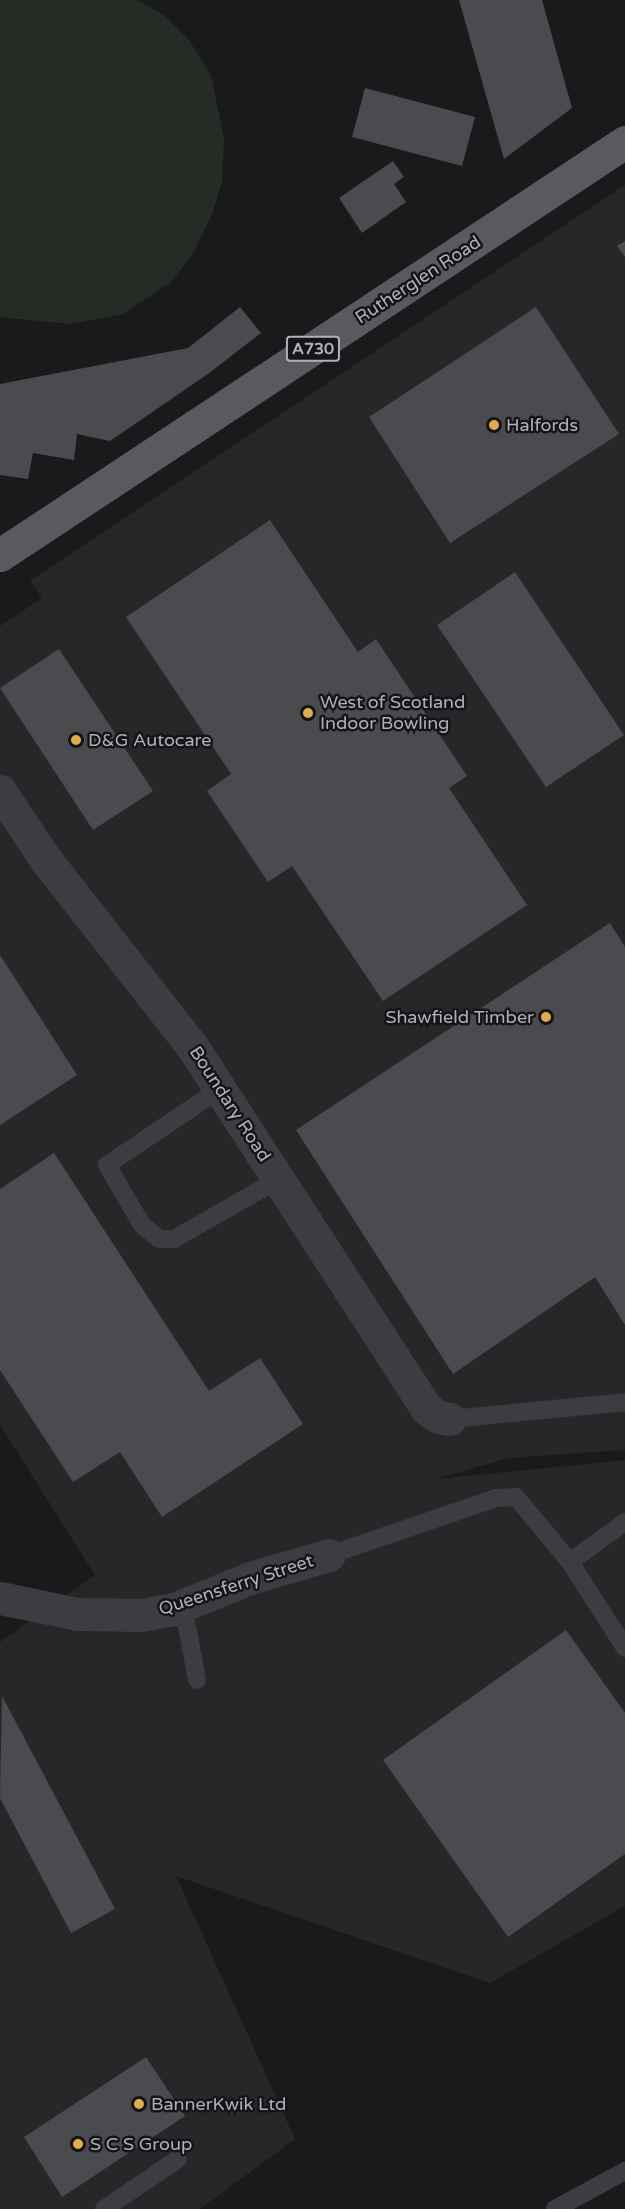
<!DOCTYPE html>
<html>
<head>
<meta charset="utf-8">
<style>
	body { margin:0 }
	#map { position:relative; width:625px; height:2209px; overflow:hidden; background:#1a1a1c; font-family:"Varela Round",sans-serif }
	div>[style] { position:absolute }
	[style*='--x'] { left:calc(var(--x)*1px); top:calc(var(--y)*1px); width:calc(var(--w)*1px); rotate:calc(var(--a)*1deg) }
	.built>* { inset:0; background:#262729 }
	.green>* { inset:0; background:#252c26 }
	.building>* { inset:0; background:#4a4b4e }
	.service>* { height:18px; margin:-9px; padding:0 9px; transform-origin:9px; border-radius:9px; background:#3c3d41 }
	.minor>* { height:33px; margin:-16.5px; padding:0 16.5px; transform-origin:16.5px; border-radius:16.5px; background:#3c3d41 }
	.primary>* { height:33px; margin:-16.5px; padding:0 16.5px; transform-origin:16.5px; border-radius:16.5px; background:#585a60 }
	.dots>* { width:16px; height:16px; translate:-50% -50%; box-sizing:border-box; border:3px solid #151517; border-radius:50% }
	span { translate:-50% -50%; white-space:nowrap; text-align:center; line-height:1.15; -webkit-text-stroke:5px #151517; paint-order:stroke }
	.shield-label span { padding:2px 4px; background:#151517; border:2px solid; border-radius:4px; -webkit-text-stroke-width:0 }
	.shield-label { font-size:16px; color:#aeb2ba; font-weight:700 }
	.street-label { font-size:18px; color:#aeb2ba }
	.poi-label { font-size:18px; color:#aeb2ba }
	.left { translate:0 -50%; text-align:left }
	.right { translate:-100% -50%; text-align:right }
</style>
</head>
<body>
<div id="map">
	<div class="built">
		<div style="clip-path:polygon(625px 185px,625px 1450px,509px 1458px,435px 1479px,625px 1460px,625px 1906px,490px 1983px,176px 1876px,295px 2139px,200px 2209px,0 2209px,0 1642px,95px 1575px,0 1425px,0 626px,42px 598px,30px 581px)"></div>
	</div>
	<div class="green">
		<div style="clip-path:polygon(0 0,137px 0,164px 15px,189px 40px,211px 75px,224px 138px,222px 182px,212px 214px,194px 252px,170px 283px,123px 314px,70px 324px,0 317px)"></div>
	</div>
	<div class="building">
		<div style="clip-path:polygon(459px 0,542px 0,572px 108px,504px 159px)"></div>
		<div style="clip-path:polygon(365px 88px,475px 117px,462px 166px,352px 137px)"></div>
		<div style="clip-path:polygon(393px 161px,404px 177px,394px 184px,406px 202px,362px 233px,339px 198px)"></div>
		<div style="clip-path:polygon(625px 241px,625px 257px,617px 246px)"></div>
		<div style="clip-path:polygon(240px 307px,261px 333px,208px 374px,110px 441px,77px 434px,74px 460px,33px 453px,28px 479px,0 475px,0 384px,188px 348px)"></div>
		<div style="clip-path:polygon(536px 307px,619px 434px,450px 543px,369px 417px)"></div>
		<div style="clip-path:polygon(270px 520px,358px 652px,376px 639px,467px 776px,449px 788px,527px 905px,383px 1001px,292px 866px,268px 882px,207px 791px,231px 774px,126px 617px)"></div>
		<div style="clip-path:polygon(515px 572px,624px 735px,546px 787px,437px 625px)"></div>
		<div style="clip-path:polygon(59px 649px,153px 791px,93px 830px,0 688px)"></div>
		<div style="clip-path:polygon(610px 923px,625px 947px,625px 1325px,595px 1277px,453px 1374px,296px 1130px)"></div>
		<div style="clip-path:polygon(0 955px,77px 1075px,0 1125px)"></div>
		<div style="clip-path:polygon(54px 1153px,209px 1391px,260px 1358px,303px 1424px,162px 1517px,120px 1452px,73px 1482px,0 1370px,0 1189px)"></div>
		<div style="clip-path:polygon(566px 1630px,625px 1713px,625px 1854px,508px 1937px,383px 1760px)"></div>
		<div style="clip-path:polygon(2px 1696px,115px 1909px,71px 1933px,0 1798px)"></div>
		<div style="clip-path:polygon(146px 2057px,185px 2116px,62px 2197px,24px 2137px)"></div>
	</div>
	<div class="service">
		<div style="--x:220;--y:1089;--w:136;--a:146.1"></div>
		<div style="--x:107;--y:1165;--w:69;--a:59.7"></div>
		<div style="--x:142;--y:1225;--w:22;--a:39"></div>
		<div style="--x:159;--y:1239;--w:15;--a:0"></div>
		<div style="--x:174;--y:1239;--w:121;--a:-29.7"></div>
		<div style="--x:450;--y:1419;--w:176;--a:-5.5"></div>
		<div style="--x:625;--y:1522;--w:68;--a:144"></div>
		<div style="--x:570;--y:1562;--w:102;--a:57.4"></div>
		<div style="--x:329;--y:1555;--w:176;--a:-18.8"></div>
		<div style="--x:496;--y:1498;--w:20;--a:-3"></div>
		<div style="--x:516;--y:1497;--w:85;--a:50.3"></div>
		<div style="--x:183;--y:1605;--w:76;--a:79.4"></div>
		<div style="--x:104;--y:2209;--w:89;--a:-34"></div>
		<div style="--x:555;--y:2209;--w:80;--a:-28.5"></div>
	</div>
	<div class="minor">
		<div style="--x:0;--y:791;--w:83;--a:56.3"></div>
		<div style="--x:46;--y:860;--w:236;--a:51.9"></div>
		<div style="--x:192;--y:1046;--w:431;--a:57.1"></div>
		<div style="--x:426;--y:1408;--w:15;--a:37"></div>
		<div style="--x:438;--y:1417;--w:12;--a:9"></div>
		<div style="--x:0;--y:1598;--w:80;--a:11.6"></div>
		<div style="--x:78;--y:1614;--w:63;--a:0.9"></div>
		<div style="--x:141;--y:1615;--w:34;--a:-10"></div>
		<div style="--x:174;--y:1609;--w:82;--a:-22.2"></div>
		<div style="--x:250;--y:1578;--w:82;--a:-16.2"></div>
	</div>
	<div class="primary">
		<div style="--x:0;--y:555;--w:749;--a:-33.46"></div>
	</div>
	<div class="dots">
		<div style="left:494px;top:425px;background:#dfac4f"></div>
		<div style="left:308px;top:713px;background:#dfac4f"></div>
		<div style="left:76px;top:740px;background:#dfac4f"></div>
		<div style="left:546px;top:1017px;background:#dfac4f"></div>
		<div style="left:139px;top:2104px;background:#dfac4f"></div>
		<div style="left:78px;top:2144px;background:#dfac4f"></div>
	</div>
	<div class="shield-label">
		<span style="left:313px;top:349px">A730</span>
	</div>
	<div class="street-label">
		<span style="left:418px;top:280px;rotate:-33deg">Rutherglen Road</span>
		<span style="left:230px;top:1104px;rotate:57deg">Boundary Road</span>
		<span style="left:236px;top:1585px;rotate:-18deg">Queensferry Street</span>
	</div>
	<div class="poi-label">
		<span class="left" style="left:506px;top:425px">Halfords</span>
		<span class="left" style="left:320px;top:713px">West of Scotland<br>Indoor Bowling</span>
		<span class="left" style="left:88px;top:740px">D&amp;G Autocare</span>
		<span class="right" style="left:534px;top:1017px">Shawfield Timber</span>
		<span class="left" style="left:151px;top:2104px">BannerKwik Ltd</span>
		<span class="left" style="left:90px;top:2144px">S C S Group</span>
	</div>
</div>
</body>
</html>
